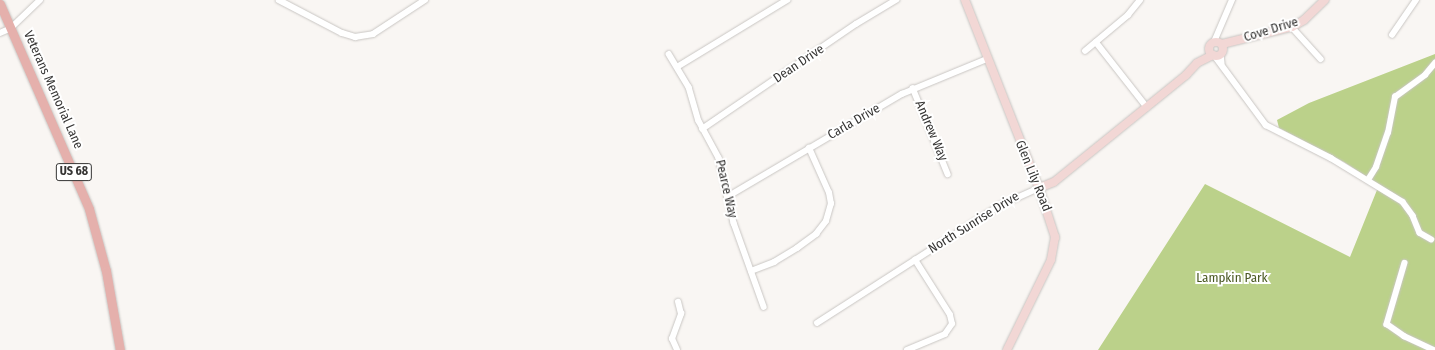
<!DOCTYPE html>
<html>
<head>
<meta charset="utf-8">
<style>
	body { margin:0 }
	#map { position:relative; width:1435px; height:350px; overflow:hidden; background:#f9f6f3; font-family:"Fira Sans Condensed",sans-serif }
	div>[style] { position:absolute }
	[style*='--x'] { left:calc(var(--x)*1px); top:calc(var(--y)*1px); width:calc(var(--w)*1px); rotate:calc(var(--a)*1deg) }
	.green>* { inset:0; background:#bbd18a }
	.roads { filter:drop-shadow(0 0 1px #c9c6c3) drop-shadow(0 0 1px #c9c6c3) }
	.street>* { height:5.5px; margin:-2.75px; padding:0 2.75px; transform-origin:2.75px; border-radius:2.75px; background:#fff }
	.secondary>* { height:8px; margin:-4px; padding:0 4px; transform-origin:4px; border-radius:4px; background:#f2d7d5 }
	.secondary>.ring { margin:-4px; padding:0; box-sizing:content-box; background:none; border:8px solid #f2d7d5; border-radius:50% }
	.primary>* { height:9px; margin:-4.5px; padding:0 4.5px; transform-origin:4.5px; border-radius:4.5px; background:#e5b0ac }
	span { translate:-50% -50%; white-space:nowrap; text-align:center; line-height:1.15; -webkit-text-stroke:4px #fff; paint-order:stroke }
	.shield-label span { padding:1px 3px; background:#fff; border:1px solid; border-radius:3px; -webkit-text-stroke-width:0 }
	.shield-label { font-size:12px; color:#353433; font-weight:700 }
	.street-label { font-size:13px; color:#353433 }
	.park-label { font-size:13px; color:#495821 }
</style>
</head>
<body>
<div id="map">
	<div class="green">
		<div style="clip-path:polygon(1435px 54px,1435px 350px,1098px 350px,1205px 184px,1350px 257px,1379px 185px,1344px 162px,1279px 128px,1277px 120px,1309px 103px)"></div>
	</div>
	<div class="roads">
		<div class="street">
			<div style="--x:279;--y:0;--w:71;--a:27.6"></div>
			<div style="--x:342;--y:33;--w:14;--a:17"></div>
			<div style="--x:355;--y:37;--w:18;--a:-9"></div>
			<div style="--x:373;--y:34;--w:62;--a:-33.2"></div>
			<div style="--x:1292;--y:27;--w:43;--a:47.8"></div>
			<div style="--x:0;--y:33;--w:12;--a:-24"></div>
			<div style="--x:11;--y:28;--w:40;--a:-44"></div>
			<div style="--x:1392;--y:35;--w:42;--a:-55.6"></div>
			<div style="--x:1096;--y:42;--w:83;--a:51.9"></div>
			<div style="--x:1214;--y:42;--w:46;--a:-66.8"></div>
			<div style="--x:1085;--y:51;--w:56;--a:-39.9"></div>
			<div style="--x:1128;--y:15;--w:19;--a:-51"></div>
			<div style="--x:669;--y:54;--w:39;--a:59"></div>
			<div style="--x:689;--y:87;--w:35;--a:74"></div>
			<div style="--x:699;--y:121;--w:42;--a:61.6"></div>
			<div style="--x:719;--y:158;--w:67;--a:77"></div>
			<div style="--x:734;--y:223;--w:89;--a:70.3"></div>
			<div style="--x:1221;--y:55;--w:8;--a:83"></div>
			<div style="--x:1215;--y:56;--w:86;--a:53.5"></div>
			<div style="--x:1266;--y:125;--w:73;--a:26.9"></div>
			<div style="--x:1331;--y:158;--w:84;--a:31.4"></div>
			<div style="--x:1403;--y:202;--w:17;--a:54"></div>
			<div style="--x:1413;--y:216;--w:18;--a:68"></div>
			<div style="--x:1420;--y:233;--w:13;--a:29"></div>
			<div style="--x:677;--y:67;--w:129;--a:-31.3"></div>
			<div style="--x:913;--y:88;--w:93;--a:67.9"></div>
			<div style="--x:702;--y:129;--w:186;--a:-34.3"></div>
			<div style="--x:856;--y:24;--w:47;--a:-31"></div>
			<div style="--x:1368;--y:180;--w:15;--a:-58"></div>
			<div style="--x:1376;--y:167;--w:36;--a:-71"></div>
			<div style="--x:1388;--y:133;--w:37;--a:-79"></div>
			<div style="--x:1395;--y:97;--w:37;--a:-36"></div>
			<div style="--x:1425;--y:75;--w:16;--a:-50"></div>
			<div style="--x:727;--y:197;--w:203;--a:-30.5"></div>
			<div style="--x:902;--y:94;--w:92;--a:-22.4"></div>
			<div style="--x:1405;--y:263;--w:64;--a:106.4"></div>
			<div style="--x:1387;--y:324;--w:21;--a:35"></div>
			<div style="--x:1404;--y:336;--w:33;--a:25"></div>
			<div style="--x:751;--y:271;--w:25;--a:-21"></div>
			<div style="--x:774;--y:262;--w:27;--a:-31"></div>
			<div style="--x:797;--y:248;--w:24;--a:-36"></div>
			<div style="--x:816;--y:234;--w:16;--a:-52"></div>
			<div style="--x:826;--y:221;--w:18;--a:-74"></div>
			<div style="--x:831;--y:204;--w:11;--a:-100"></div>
			<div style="--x:829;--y:193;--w:49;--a:-114"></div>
			<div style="--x:817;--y:323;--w:219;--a:-32.7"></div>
			<div style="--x:1001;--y:205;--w:42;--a:-24.1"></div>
			<div style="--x:677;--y:350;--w:12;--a:-114"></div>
			<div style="--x:672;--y:339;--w:27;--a:-70"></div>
			<div style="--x:681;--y:314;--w:12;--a:-104"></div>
			<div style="--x:907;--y:350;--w:41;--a:-22.8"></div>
			<div style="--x:945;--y:334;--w:12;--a:-55"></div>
			<div style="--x:952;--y:324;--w:9;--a:-103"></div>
			<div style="--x:950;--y:315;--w:65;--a:-122.5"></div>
		</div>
		<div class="secondary">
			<div style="--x:965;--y:0;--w:202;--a:68.5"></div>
			<div style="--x:1039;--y:188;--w:52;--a:71.9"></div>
			<div style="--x:1055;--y:237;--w:23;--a:100"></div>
			<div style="--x:1051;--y:260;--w:100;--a:116.1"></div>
			<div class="ring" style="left:1209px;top:42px;width:6px;height:6px"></div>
			<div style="--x:1222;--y:44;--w:72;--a:-13.7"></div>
			<div style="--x:1292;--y:27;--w:14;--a:-30"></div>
			<div style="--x:1304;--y:20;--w:29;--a:-44"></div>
			<div style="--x:1039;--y:188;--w:16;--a:-22"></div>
			<div style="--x:1054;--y:182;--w:170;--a:-39"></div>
			<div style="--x:1186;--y:75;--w:16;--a:-47"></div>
			<div style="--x:1197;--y:63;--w:18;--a:-27"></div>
		</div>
		<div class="primary">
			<div style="--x:0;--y:4;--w:223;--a:66.5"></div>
			<div style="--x:89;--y:209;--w:64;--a:74.7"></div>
			<div style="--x:106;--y:271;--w:80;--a:80"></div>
		</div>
	</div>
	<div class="shield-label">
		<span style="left:74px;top:172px">US 68</span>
	</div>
	<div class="street-label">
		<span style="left:1271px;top:30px;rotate:-17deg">Cove Drive</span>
		<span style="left:799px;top:64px;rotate:-34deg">Dean Drive</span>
		<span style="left:53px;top:90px;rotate:66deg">Veterans Memorial Lane</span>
		<span style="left:854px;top:122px;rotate:-30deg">Carla Drive</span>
		<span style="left:931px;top:131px;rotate:67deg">Andrew Way</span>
		<span style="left:1033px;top:176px;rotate:68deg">Glen Lily Road</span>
		<span style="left:726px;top:189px;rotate:77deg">Pearce Way</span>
		<span style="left:974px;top:223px;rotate:-32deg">North Sunrise Drive</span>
	</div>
	<div class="park-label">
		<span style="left:1232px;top:278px">Lampkin Park</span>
	</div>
</div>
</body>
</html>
